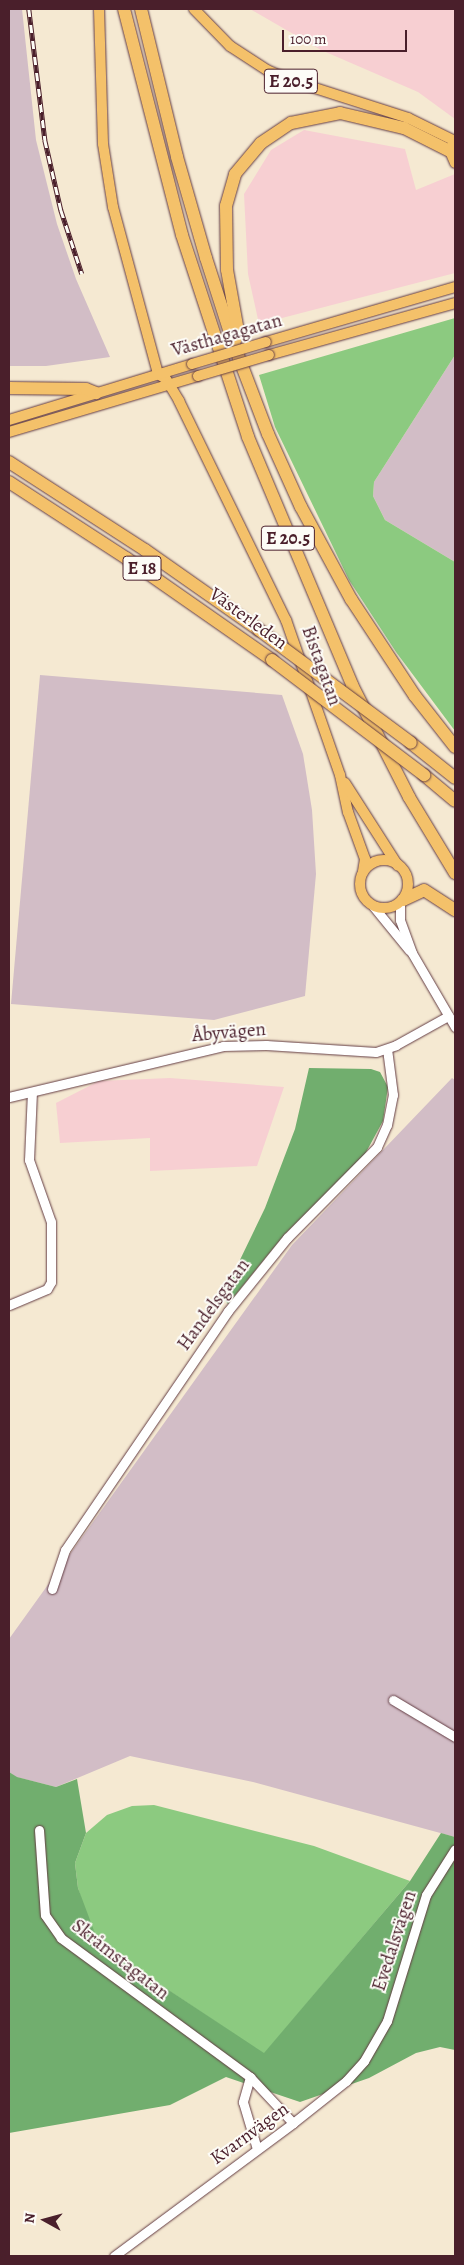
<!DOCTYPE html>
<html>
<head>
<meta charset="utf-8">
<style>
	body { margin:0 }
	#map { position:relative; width:464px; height:2265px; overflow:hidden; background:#f5e9d2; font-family:Alegreya,serif }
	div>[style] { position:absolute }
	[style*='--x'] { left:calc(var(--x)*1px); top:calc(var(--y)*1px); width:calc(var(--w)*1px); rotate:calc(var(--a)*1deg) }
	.built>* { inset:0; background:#f7cfd2 }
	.industrial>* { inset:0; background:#d2bdc6 }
	.green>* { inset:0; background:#8cca80 }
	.forest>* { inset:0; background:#71ae6e }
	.roads { filter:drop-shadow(0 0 1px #643d44) drop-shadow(0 0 1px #643d44) }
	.minor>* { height:9px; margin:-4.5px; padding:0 4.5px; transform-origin:4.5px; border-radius:4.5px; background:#fff }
	.major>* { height:10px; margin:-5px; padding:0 5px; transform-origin:5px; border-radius:5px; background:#f4c16a }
	.major>.ring { margin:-5px; padding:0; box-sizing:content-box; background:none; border:10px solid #f4c16a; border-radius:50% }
	.highway>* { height:12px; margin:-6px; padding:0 6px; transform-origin:6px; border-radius:6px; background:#f4c16a }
	.rail>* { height:4.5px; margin-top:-2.25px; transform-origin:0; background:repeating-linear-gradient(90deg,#fdfcf7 0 8px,#4a1f2b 0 16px); box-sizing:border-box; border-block:1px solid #4a1f2b }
	.bridges { filter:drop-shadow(0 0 1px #643d44) drop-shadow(0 0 1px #643d44) }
	.major-bridge>* { height:10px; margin:-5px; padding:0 5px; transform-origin:5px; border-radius:5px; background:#f4c16a }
	.highway-bridge>* { height:12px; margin:-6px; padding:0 6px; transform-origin:6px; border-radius:6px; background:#f4c16a }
	span { translate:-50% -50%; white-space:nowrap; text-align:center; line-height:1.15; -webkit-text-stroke:4px #fdfcf7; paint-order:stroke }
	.shield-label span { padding:1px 4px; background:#fdfcf7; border:1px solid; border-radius:4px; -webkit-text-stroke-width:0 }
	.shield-label { font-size:18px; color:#4a1f2b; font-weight:700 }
	.street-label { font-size:19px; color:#4a1f2b }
	.frame { position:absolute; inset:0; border:10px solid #4a1f2b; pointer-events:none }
	.north { position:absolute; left:20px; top:2195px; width:50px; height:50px; -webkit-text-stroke:4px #fdfcf7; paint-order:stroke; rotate:277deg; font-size:14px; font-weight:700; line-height:20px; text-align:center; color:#4a1f2b }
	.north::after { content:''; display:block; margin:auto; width:18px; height:22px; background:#4a1f2b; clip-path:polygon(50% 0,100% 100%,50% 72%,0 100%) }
	.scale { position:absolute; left:282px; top:30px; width:125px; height:22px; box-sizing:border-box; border:2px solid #4a1f2b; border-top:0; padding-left:6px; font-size:15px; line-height:18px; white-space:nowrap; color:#4a1f2b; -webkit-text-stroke:4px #fdfcf7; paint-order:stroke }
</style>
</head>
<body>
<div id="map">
	<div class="built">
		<div style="clip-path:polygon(250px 9px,455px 9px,455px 119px,418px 92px,321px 50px)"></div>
		<div style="clip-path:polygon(304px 130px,405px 149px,416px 190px,455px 174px,455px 273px,259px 324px,248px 274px,244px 194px,271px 150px)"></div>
		<div style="clip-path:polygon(170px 1078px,284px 1087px,257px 1166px,150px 1171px,150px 1138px,60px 1143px,56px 1103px,99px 1081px)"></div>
	</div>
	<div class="industrial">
		<div style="clip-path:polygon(9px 9px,22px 9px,36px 140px,57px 224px,76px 279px,110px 357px,46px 366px,9px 366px)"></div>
		<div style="clip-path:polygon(455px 355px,455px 562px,385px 520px,373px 496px,374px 482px)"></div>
		<div style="clip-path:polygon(40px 675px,282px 695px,303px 754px,312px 810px,316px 874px,305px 996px,214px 1020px,11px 1004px)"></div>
		<div style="clip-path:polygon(452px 1078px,455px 1080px,455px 1837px,253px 1782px,130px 1756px,56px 1787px,16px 1777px,9px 1772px,9px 1639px,292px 1245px)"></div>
	</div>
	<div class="green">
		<div style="clip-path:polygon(455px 318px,455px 355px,374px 482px,373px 496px,385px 520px,455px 562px,455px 731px,396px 652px,349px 580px,275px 427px,259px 375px)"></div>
		<div style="clip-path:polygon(154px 1805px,314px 1846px,410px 1881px,264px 2054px,99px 1944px,87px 1919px,78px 1888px,75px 1863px,86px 1833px,107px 1815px,132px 1806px)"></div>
	</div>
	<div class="forest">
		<div style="clip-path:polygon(309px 1068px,371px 1069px,380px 1072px,388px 1087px,383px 1121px,364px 1156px,285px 1234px,228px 1304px,222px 1297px,265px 1208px,295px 1129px)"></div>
		<div style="clip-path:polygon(9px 1772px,17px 1777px,56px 1787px,77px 1779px,86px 1833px,75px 1863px,78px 1888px,99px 1944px,264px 2053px,410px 1881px,441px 1833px,455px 1837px,455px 2050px,440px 2047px,416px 2053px,369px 2078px,300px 2102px,226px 2077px,170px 2105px,9px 2133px)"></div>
	</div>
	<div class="roads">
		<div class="minor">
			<div style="--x:400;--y:903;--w:17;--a:90"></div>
			<div style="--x:400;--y:920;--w:35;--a:70"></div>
			<div style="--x:412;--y:953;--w:86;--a:59.8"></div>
			<div style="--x:373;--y:906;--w:57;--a:50.7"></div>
			<div style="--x:9;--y:1097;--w:220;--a:-13.4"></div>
			<div style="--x:223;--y:1046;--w:43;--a:-1.3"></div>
			<div style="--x:266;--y:1045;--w:110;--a:3.6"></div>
			<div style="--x:376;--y:1052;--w:21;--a:-19"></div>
			<div style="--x:396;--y:1045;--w:60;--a:-29.1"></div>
			<div style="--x:9;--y:1305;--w:41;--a:-22.8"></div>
			<div style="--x:47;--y:1289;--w:8;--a:-60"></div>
			<div style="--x:51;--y:1282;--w:60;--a:-90"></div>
			<div style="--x:51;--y:1222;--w:66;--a:-109.5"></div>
			<div style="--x:29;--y:1160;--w:68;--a:-87.5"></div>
			<div style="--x:52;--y:1589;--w:41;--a:-71.6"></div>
			<div style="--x:65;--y:1550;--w:289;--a:-55.7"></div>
			<div style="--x:228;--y:1311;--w:94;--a:-51.1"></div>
			<div style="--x:287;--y:1238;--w:128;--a:-45.3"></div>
			<div style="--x:377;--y:1147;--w:24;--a:-66"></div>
			<div style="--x:387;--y:1125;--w:31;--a:-79"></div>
			<div style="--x:393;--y:1095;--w:46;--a:-97.4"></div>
			<div style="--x:393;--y:1700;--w:72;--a:30.8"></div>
			<div style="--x:39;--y:1830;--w:85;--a:86"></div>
			<div style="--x:45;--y:1915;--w:28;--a:55"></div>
			<div style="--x:61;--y:1938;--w:235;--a:36.3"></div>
			<div style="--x:250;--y:2077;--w:63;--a:46.9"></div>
			<div style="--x:250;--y:2077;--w:26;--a:106"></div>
			<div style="--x:243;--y:2102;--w:49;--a:73.4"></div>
			<div style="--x:114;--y:2256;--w:223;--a:-36.6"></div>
			<div style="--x:293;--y:2123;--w:68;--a:-38.4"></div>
			<div style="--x:346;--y:2081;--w:27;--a:-48"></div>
			<div style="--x:364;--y:2061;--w:46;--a:-60.1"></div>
			<div style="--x:387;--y:2021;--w:132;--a:-72.8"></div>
			<div style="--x:426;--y:1895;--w:54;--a:-57.8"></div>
		</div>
		<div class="major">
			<div style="--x:99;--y:9;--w:135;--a:88.3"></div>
			<div style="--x:103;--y:144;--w:64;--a:81"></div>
			<div style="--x:113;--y:207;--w:173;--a:74.9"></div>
			<div style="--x:158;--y:374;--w:9;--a:32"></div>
			<div style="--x:166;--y:379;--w:26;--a:59"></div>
			<div style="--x:179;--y:401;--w:244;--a:64"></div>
			<div style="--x:286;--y:620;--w:164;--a:70.8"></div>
			<div style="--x:340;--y:775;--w:38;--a:78"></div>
			<div style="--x:348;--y:812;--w:50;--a:70.1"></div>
			<div style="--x:365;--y:859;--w:13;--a:99"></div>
			<div style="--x:194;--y:9;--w:52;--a:45.8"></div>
			<div style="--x:230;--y:46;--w:44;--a:33"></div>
			<div style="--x:267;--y:70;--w:28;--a:23"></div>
			<div style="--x:293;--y:81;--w:121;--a:17.8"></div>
			<div style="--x:408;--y:118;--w:52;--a:26.1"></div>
			<div style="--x:453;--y:144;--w:8;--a:113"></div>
			<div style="--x:450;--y:151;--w:13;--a:67"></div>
			<div style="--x:266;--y:342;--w:197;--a:-16.2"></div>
			<div style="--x:269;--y:355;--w:193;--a:-15.6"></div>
			<div style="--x:9;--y:420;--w:191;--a:-17"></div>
			<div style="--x:9;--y:432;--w:197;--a:-16.5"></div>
			<div style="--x:345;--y:783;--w:98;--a:57.4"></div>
			<div class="ring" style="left:360px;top:860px;width:38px;height:38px"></div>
		</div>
		<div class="highway">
			<div style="--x:124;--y:9;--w:233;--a:75.6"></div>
			<div style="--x:182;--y:235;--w:213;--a:71.9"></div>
			<div style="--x:248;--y:437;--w:269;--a:67.2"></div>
			<div style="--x:352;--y:685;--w:126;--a:63"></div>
			<div style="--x:409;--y:797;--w:89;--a:58.8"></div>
			<div style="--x:141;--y:9;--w:152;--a:76.3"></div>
			<div style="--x:177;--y:157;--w:105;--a:74"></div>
			<div style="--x:206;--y:258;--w:91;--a:72.2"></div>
			<div style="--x:234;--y:345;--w:95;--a:69.1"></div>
			<div style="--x:268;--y:434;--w:80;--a:65.7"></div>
			<div style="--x:301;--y:507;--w:105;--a:61.5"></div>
			<div style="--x:351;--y:599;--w:116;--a:56.6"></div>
			<div style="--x:415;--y:696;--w:65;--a:51.9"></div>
			<div style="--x:234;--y:344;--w:14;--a:-73"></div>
			<div style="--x:238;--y:331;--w:62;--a:-100.2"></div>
			<div style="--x:227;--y:270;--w:64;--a:-90.9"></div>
			<div style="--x:226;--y:206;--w:33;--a:-74"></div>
			<div style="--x:235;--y:174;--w:40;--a:-50"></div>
			<div style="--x:261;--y:143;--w:36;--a:-34"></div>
			<div style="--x:291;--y:123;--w:50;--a:-11.5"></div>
			<div style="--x:340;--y:113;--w:66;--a:13.2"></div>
			<div style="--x:404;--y:128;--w:51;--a:26.6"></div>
			<div style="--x:9;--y:388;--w:77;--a:0.7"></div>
			<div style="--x:86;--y:389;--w:11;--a:22"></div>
			<div style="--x:9;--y:462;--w:162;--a:32.9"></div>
			<div style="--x:145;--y:550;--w:139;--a:35.1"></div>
			<div style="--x:9;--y:482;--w:140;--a:33"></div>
			<div style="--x:126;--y:558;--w:178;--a:34.9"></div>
			<div style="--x:411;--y:743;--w:56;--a:38.5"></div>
			<div style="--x:424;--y:775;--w:40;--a:40"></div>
			<div style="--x:403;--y:900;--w:23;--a:-25"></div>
			<div style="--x:424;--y:890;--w:37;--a:33"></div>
		</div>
	</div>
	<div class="rail">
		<div style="--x:29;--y:9;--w:132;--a:83"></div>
		<div style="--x:45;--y:140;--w:72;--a:77.1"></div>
		<div style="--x:61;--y:210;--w:67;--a:71.8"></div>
	</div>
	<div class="bridges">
		<div class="major-bridge">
			<div style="--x:192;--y:364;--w:77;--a:-16.6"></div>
			<div style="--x:198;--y:376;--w:74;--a:-16.5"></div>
		</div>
		<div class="highway-bridge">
			<div style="--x:259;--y:630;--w:189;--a:36.6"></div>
			<div style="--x:272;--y:660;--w:191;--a:37.1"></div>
		</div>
	</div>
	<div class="shield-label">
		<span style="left:291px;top:81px">E 20.5</span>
		<span style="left:288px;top:538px">E 20.5</span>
		<span style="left:142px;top:568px">E 18</span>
	</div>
	<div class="street-label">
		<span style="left:227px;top:336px;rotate:-16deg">Västhagagatan</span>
		<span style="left:248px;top:619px;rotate:36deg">Västerleden</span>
		<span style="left:321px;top:666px;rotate:70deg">Bistagatan</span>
		<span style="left:229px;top:1033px;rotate:-5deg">Åbyvägen</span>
		<span style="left:214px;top:1305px;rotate:-54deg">Handelsgatan</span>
		<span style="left:395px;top:1941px;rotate:-72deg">Evedalsvägen</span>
		<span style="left:120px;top:1960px;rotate:38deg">Skråmstagatan</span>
		<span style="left:250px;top:2134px;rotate:-36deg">Kvarnvägen</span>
	</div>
	<div class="frame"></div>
	<div class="north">N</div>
	<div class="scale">100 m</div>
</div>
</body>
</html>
